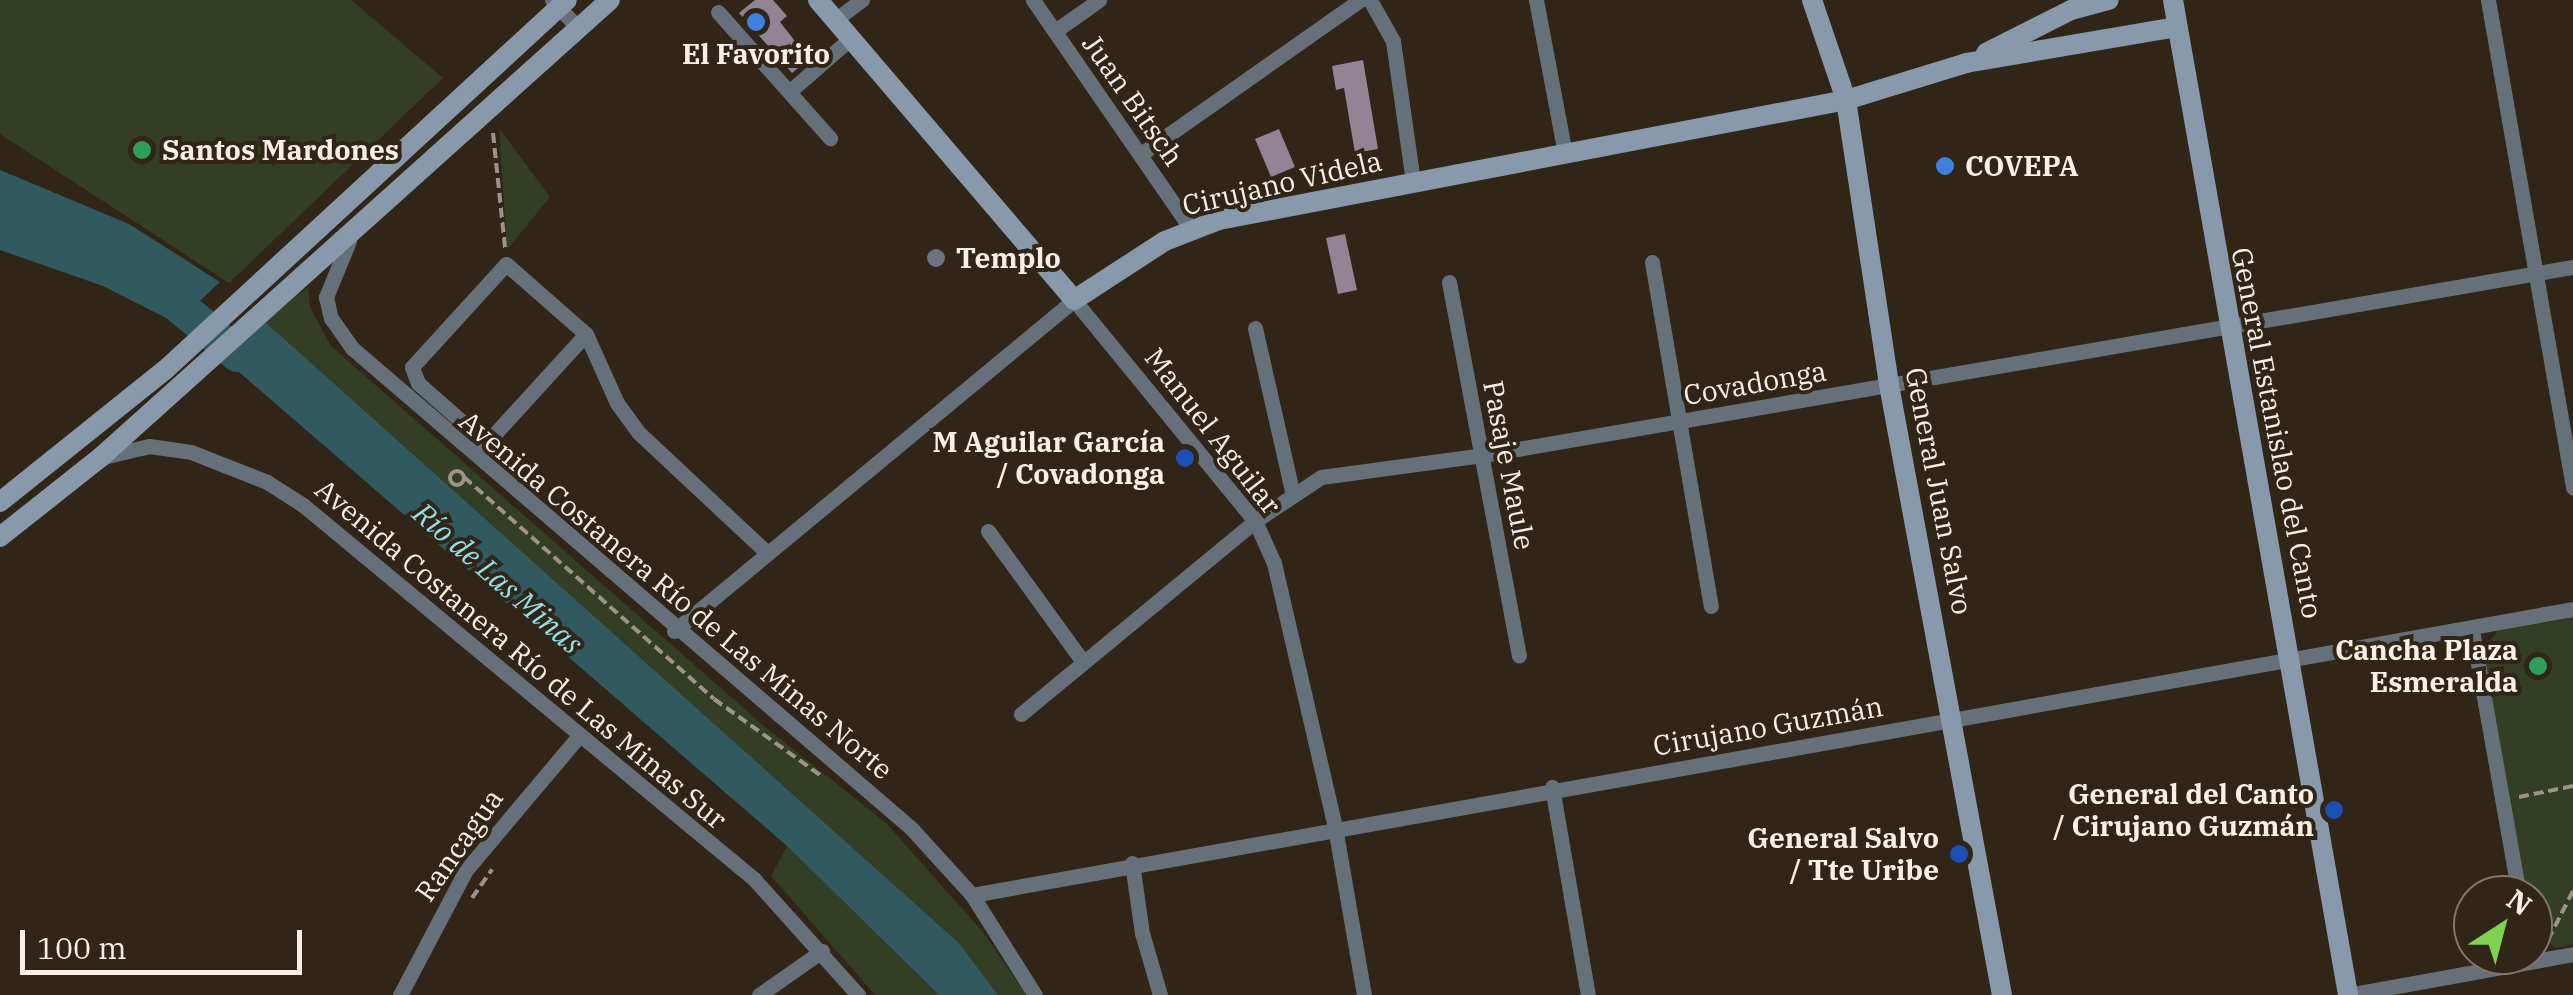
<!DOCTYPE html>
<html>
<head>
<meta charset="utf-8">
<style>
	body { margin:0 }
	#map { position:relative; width:2573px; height:995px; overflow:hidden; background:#302517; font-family:"IBM Plex Serif",serif }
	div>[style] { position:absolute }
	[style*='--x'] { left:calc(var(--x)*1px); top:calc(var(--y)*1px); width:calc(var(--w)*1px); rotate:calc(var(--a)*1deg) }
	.green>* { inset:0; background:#333e24 }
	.water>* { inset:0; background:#315a60 }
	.river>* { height:35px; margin:-17.5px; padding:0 17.5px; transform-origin:17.5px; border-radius:17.5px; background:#315a60 }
	.building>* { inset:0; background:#918495 }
	.path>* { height:4px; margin-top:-2px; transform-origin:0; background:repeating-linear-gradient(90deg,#9d9388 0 10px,transparent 0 15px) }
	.path>.ring { margin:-2px; padding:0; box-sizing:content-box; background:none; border:4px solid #9d9388; border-radius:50% }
	.street>* { height:15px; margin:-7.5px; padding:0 7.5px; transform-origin:7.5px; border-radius:7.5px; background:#65707a }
	.secondary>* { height:20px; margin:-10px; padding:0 10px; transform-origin:10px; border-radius:10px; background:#8799aa }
	.dots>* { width:28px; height:28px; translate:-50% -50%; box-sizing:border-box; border:5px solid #302517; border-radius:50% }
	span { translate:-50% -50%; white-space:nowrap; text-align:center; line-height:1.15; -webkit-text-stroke:8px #302517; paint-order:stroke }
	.poi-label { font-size:28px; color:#f8f0e7; font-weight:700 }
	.left { translate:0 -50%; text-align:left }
	.right { translate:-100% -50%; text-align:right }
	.street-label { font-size:28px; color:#f8f0e7 }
	.water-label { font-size:30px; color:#91dee9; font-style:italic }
	.north { position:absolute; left:2453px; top:875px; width:100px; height:100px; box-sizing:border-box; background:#302517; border:2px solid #80766a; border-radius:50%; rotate:36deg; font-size:28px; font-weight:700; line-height:40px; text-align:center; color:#f8f0e7 }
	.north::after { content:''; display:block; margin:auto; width:35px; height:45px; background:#80d051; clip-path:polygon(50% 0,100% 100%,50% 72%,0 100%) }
	.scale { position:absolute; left:20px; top:930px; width:282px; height:45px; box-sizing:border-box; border:5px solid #f8f0e7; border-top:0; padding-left:12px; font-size:30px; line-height:35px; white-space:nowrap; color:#f8f0e7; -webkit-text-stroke:8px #302517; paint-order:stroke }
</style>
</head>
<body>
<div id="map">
	<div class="green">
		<div style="clip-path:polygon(0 0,351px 0,443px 78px,229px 283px,0 134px)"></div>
		<div style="clip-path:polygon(499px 128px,550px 197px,507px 250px)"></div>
		<div style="clip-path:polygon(308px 287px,310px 307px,331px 346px,764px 726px,886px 823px,983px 932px,1026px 995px,998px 995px,959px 943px,263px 320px)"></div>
		<div style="clip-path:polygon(2573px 618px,2573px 944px,2556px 948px,2535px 933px,2481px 651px,2498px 631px)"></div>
		<div style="clip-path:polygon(787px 846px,939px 995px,875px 995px,771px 876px)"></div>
	</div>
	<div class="water">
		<div style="clip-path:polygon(0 170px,129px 224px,220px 282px,176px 323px,103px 286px,0 250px)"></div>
		<div style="clip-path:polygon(263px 320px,959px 943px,998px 995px,939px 995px,787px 846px,224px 359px)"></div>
	</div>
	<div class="river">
		<div style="--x:154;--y:285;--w:108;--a:39.7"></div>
	</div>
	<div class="building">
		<div style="clip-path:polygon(755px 0,773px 0,787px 16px,780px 22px,809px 59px,792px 73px,739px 13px)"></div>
		<div style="clip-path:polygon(1363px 60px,1378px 149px,1355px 153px,1344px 88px,1336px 90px,1332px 66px)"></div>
		<div style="clip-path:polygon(1279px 129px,1295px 167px,1271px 177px,1255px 139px)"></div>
		<div style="clip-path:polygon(1345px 234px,1357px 290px,1338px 294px,1326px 238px)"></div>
	</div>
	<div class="path">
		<div style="--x:493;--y:133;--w:116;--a:84"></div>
		<div class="ring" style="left:450px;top:471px;width:10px;height:10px"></div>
		<div style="--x:464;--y:477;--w:334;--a:41.6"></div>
		<div style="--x:714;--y:699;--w:134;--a:35.6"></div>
		<div style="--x:2519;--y:797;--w:55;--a:-11.5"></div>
		<div style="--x:472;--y:898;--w:35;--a:-55"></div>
		<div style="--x:2548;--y:940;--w:55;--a:-63"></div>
	</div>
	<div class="street">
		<div style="--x:552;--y:0;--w:38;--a:47"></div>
		<div style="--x:1033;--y:0;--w:278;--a:55.4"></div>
		<div style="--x:1370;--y:0;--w:47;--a:60.7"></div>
		<div style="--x:1393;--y:41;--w:141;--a:81.9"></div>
		<div style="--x:1536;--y:0;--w:157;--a:79.3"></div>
		<div style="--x:2488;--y:0;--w:495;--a:80.1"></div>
		<div style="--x:718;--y:12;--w:169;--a:48.4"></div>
		<div style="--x:835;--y:20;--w:34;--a:-37"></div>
		<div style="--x:1055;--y:31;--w:54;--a:-35.2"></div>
		<div style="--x:790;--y:91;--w:81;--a:-41"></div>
		<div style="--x:1141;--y:154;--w:268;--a:-35.1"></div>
		<div style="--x:349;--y:241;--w:61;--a:112.3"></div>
		<div style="--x:326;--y:297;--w:22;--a:77"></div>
		<div style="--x:331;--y:318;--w:37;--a:55"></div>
		<div style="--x:352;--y:348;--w:737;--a:40.65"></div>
		<div style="--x:911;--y:828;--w:91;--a:47.7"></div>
		<div style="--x:972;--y:895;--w:118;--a:57.8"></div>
		<div style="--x:1652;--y:262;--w:349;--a:80.3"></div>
		<div style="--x:1449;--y:282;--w:380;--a:79.4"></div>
		<div style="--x:1255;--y:328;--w:171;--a:77.2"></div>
		<div style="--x:486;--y:443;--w:91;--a:-138.6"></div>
		<div style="--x:418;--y:383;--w:17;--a:-111"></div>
		<div style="--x:412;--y:367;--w:139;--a:-47.6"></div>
		<div style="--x:506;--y:264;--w:106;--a:41.2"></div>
		<div style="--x:586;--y:334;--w:76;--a:65.8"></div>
		<div style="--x:617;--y:403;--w:37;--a:54"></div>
		<div style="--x:639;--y:433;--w:174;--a:43.1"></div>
		<div style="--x:480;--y:450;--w:157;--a:-47.6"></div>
		<div style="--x:103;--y:457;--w:47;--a:-13.4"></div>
		<div style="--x:149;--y:446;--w:42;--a:8.1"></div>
		<div style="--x:191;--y:452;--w:82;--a:21.5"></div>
		<div style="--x:267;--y:482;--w:43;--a:32.6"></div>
		<div style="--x:303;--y:505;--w:586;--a:39.67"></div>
		<div style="--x:754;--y:879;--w:156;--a:48.1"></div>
		<div style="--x:988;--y:531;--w:158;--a:54"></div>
		<div style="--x:2472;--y:630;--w:269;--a:79.9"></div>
		<div style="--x:674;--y:631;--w:519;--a:-39.61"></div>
		<div style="--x:1074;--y:300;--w:286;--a:50.7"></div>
		<div style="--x:1255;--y:521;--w:46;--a:65.7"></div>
		<div style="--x:1274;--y:563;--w:271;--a:77"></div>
		<div style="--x:1335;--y:827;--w:170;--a:80.2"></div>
		<div style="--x:1021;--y:714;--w:303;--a:-39.5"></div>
		<div style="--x:1255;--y:521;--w:79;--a:-33.7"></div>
		<div style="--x:1321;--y:477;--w:163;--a:-7.7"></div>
		<div style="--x:1483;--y:455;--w:1106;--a:-9.79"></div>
		<div style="--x:1552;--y:787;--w:211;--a:80.2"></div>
		<div style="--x:1132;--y:863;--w:71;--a:81.9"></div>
		<div style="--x:1142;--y:933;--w:65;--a:73.8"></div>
		<div style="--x:972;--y:895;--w:1626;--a:-10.13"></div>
		<div style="--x:400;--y:995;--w:141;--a:-62.2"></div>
		<div style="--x:466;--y:870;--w:174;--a:-49.9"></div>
		<div style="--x:759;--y:995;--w:77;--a:-34.9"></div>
		<div style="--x:2348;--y:995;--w:229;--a:-10.3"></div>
	</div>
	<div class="secondary">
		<div style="--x:818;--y:0;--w:394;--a:49.5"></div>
		<div style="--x:1074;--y:300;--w:108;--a:-33"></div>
		<div style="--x:1165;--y:241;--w:58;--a:-21.3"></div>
		<div style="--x:1219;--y:220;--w:638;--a:-10.83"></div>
		<div style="--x:1846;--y:100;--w:126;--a:-17.1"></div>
		<div style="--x:1966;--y:63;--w:213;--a:-9.7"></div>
		<div style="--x:1812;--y:0;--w:106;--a:71.2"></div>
		<div style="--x:1846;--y:100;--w:288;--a:81.4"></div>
		<div style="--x:1889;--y:385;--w:620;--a:79.51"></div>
		<div style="--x:2173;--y:0;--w:1010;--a:80.02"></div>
		<div style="--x:1986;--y:53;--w:95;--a:-26.8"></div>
		<div style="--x:2071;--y:10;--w:39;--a:-15"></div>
		<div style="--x:0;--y:502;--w:211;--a:-38.7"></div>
		<div style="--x:165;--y:370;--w:546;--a:-42.63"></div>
		<div style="--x:0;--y:537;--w:129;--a:-38.4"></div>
		<div style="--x:101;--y:457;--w:684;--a:-41.92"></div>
	</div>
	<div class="dots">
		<div style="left:756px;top:22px;background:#3f7fe0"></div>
		<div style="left:142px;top:150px;background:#2e9e5b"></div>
		<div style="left:1945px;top:166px;background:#3f7fe0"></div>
		<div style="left:936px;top:258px;background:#6b7280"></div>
		<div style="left:1185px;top:458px;background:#1a4fb4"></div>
		<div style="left:2538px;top:666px;background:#2e9e5b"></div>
		<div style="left:2334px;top:810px;background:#1a4fb4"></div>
		<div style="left:1959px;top:854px;background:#1a4fb4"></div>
	</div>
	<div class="poi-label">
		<span style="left:756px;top:54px">El Favorito</span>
		<span class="left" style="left:162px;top:150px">Santos Mardones</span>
		<span class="left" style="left:1965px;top:166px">COVEPA</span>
		<span class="left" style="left:956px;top:258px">Templo</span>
		<span class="right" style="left:1165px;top:458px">M Aguilar García<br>/ Covadonga</span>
		<span class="right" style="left:2518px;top:666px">Cancha Plaza<br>Esmeralda</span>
		<span class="right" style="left:2314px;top:810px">General del Canto<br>/ Cirujano Guzmán</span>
		<span class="right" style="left:1939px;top:854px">General Salvo<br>/ Tte Uribe</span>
	</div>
	<div class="street-label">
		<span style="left:1133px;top:100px;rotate:55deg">Juan Bitsch</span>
		<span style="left:1282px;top:183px;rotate:-13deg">Cirujano Videla</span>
		<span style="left:1755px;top:383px;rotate:-10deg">Covadonga</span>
		<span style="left:1213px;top:431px;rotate:52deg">Manuel Aguilar</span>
		<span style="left:2277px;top:433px;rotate:79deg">General Estanislao del Canto</span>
		<span style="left:1509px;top:465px;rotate:79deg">Pasaje Maule</span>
		<span style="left:1939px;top:491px;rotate:79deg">General Juan Salvo</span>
		<span style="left:676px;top:595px;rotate:40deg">Avenida Costanera Río de Las Minas Norte</span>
		<span style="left:521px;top:654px;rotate:40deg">Avenida Costanera Río de Las Minas Sur</span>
		<span style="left:1768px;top:726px;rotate:-10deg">Cirujano Guzmán</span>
		<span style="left:459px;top:845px;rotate:-55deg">Rancagua</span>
	</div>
	<div class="water-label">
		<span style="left:498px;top:578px;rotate:41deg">Río de Las Minas</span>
	</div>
	<div class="north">N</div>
	<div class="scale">100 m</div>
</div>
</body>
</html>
